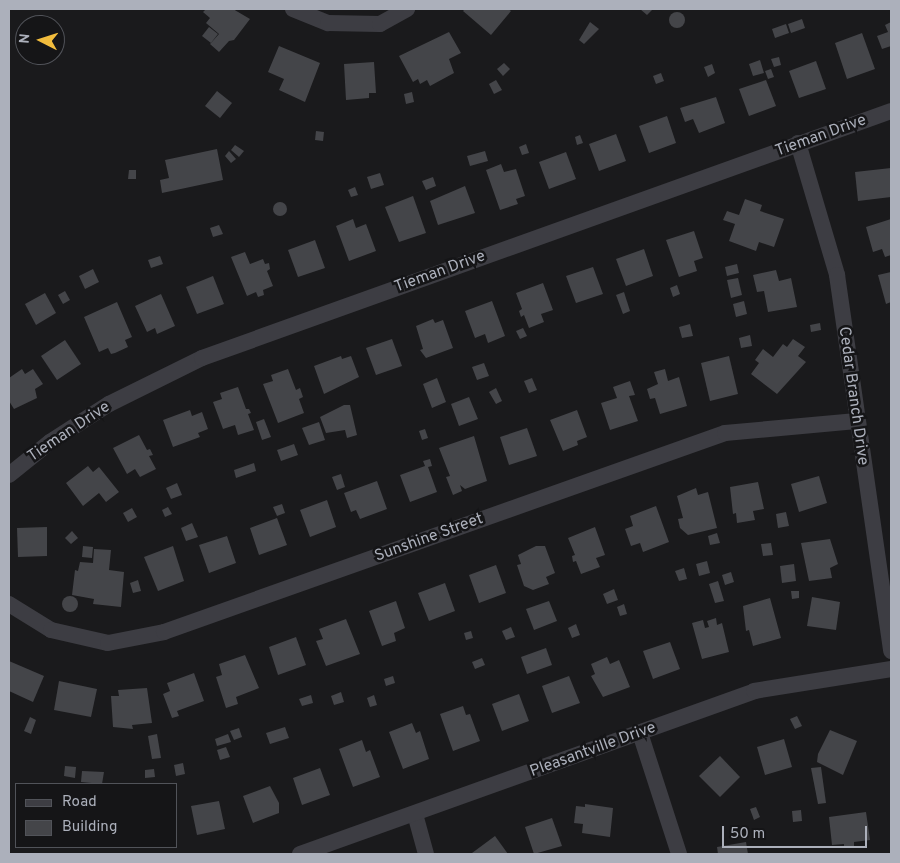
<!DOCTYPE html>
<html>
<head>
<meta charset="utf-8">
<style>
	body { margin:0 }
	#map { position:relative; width:900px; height:863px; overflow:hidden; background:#1a1a1c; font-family:Overpass,sans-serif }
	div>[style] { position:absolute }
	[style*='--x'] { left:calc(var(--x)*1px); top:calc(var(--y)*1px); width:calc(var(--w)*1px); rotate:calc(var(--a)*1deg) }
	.building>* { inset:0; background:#444549 }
	.round { border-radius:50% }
	.street>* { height:16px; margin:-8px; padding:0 8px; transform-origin:8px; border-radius:8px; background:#3d3d43 }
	span { translate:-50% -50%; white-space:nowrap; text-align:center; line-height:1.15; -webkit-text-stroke:5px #151517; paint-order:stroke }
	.street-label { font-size:16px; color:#acb0bb }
	.frame { position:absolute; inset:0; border:10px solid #acb0bb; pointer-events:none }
	.legend { position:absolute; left:15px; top:783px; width:162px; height:65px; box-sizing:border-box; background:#151517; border:1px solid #515359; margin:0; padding:6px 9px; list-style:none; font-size:15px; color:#acb0bb }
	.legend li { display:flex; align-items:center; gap:10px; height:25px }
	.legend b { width:25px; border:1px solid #515359 }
	.north { position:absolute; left:15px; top:15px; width:50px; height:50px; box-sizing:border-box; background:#151517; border:1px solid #515359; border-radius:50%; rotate:275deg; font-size:14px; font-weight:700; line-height:20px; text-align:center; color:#acb0bb }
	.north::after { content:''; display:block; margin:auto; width:18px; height:22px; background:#f1bc3d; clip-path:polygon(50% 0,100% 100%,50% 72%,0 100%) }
	.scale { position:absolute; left:722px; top:826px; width:145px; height:22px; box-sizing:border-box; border:2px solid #acb0bb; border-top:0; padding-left:6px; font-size:15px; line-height:18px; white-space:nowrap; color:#acb0bb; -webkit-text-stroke:4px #151517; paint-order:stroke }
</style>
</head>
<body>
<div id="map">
	<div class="building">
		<div style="clip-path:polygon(206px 9px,233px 9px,250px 19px,234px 40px,229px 41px,219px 52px,210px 44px,219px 34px,206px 23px,210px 18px,203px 12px)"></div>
		<div style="clip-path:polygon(465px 9px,508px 9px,511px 11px,491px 35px,463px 11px)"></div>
		<div style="clip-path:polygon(640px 9px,653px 9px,647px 15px)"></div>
		<div class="round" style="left:669px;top:12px;width:16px;height:16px"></div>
		<div style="clip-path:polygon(802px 19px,805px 28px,791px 33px,788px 24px)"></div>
		<div style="clip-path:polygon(590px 22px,599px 29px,584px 44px,579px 40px)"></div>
		<div style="clip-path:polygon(891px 22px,891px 46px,882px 49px,877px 36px,888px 32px,885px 25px)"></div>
		<div style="clip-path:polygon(786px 24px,789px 33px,775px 38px,772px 29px)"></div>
		<div style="clip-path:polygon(209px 27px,218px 34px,211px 43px,202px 36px)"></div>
		<div style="clip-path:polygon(449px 32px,461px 53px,449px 59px,454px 73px,430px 86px,427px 80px,420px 84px,418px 79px,413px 82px,399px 56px)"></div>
		<div style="clip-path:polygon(862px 33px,875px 69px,847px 79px,835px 43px)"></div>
		<div style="clip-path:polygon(279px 46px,320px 63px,305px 102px,279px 90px,284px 79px,268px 72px)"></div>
		<div style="clip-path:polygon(779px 57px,781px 65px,774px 67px,771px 59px)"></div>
		<div style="clip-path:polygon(760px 60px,764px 73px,753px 76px,749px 64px)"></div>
		<div style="clip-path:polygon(816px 61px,826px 89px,799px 98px,789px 71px)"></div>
		<div style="clip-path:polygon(374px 62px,376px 93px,369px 93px,369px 98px,346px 100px,344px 64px)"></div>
		<div style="clip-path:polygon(504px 63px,510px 69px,503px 76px,497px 69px)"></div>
		<div style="clip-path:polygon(712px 64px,715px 73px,708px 77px,704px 67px)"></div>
		<div style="clip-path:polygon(771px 69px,774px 77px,768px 79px,765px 71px)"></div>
		<div style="clip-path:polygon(661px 73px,664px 81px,656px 84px,653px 76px)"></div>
		<div style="clip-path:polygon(496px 80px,502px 90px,494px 94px,489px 84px)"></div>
		<div style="clip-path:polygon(766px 80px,776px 106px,749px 116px,739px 89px)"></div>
		<div style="clip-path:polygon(217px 91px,232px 103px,220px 118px,205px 106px)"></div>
		<div style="clip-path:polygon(412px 92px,414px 102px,406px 104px,404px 94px)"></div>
		<div style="clip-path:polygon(716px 97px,725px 123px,699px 133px,693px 119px,685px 122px,680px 108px)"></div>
		<div style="clip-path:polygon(667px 116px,676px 143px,649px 153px,639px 126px)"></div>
		<div style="clip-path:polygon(316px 131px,324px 132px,323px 141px,315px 140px)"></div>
		<div style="clip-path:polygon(616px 134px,626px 161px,599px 171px,589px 144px)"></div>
		<div style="clip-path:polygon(580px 135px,583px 143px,577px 145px,575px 137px)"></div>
		<div style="clip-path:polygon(526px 144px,529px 153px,522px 155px,519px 147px)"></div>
		<div style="clip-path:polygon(235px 145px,244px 151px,239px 157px,231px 150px)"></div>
		<div style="clip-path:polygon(217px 149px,223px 180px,162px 193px,160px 180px,169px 178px,165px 160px)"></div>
		<div style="clip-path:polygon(229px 151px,236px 159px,231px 163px,225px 156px)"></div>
		<div style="clip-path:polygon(485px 151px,488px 161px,470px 166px,467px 156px)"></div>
		<div style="clip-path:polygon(566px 152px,576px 179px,549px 189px,539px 162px)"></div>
		<div style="clip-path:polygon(501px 164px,504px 172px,516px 169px,525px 196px,516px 199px,518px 204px,500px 210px,486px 170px)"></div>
		<div style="clip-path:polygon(891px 168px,891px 197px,858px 201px,855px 172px)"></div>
		<div style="clip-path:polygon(129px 170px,136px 170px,136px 179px,128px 179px)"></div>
		<div style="clip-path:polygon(380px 173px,384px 185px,371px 189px,367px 177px)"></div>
		<div style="clip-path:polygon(433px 177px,436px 186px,426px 190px,422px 181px)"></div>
		<div style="clip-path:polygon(465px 186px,475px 213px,438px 225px,430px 201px)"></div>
		<div style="clip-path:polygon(355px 187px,358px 195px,351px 197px,348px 190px)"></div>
		<div style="clip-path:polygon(413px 196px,426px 233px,399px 242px,385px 207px)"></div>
		<div style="clip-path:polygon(745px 199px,762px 205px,760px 211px,784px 219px,774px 247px,759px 242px,756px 251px,729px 241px,735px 224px,723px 220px,727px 211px,739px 215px)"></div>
		<div class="round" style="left:273px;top:202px;width:14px;height:14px"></div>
		<div style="clip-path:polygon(353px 219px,356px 228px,366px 224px,376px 251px,349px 261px,336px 226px)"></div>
		<div style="clip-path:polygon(891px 219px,891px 255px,885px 257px,882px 249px,873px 252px,866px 227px)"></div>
		<div style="clip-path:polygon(219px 225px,223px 234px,213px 237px,210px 228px)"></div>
		<div style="clip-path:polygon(694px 231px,703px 258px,694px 261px,697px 271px,679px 277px,666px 240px)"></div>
		<div style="clip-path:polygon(315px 240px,325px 268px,298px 277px,288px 250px)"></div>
		<div style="clip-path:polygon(644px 249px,653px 276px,626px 286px,616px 259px)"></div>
		<div style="clip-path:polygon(245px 252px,250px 264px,263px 259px,265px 264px,269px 263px,270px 269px,267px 271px,273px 286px,263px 290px,264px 295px,258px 297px,256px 292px,247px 296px,231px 257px)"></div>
		<div style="clip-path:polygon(160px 256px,163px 264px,151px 268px,148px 260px)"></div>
		<div style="clip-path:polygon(737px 264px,739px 273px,727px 276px,725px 267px)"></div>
		<div style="clip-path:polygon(593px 267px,603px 294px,576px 303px,566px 276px)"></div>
		<div style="clip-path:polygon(93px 269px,99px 282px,85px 289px,79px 276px)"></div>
		<div style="clip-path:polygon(776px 270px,779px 281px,791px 278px,797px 307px,768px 312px,764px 291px,757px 292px,753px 275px)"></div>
		<div style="clip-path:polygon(891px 272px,891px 302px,886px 304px,878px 275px)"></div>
		<div style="clip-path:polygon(213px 276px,224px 304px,197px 314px,186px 287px)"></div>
		<div style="clip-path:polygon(738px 278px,742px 295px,731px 298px,727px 280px)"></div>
		<div style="clip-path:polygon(543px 283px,553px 310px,541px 314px,544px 322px,529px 328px,524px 315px,521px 317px,519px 311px,522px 309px,516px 293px)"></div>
		<div style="clip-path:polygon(677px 285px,680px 294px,673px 297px,670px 288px)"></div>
		<div style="clip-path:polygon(65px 291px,70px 300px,63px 304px,58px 295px)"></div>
		<div style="clip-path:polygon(624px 292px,630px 311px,623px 314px,616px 295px)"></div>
		<div style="clip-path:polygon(45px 293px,56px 313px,36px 325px,25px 304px)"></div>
		<div style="clip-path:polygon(161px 294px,175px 326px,157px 334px,155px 328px,147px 332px,135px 306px)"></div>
		<div style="clip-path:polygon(492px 301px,505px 336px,488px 343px,485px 334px,475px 338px,465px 311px)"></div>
		<div style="clip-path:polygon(744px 301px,747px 314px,736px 317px,733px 304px)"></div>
		<div style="clip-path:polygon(117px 302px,132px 337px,125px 340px,128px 347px,115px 353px,111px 354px,108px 348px,99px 352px,84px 317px)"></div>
		<div style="clip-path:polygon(433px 319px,435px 323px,443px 320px,453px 348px,426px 358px,420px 350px,423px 349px,416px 326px)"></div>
		<div style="clip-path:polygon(820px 323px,821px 330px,811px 332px,810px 325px)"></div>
		<div style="clip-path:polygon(690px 324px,693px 336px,682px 338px,679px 327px)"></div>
		<div style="clip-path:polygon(523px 328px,527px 336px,520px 339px,516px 331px)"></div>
		<div style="clip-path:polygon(750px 335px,752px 346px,741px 348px,739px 338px)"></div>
		<div style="clip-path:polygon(392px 339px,402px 366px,376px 375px,366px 348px)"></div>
		<div style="clip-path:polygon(793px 339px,805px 347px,798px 356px,806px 362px,777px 394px,751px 374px,759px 363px,755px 360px,763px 349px,773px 357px,783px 344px,787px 347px)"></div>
		<div style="clip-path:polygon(65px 340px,81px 364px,57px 380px,41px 356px)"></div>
		<div style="clip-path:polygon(341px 356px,342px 359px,351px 356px,359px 377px,324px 394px,314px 366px)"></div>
		<div style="clip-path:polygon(729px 356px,738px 394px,710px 401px,701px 363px)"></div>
		<div style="clip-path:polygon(484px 363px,489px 376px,477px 380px,472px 367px)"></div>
		<div style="clip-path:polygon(22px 369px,25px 374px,33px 369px,43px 384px,35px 389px,37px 398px,14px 409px,9px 401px,9px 378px)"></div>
		<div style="clip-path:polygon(288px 369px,296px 390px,300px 388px,303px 397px,299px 399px,304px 413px,278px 423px,263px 384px,273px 381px,271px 375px)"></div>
		<div style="clip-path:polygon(665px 369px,668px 381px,679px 377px,687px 406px,660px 414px,655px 398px,650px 399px,647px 389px,658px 384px,654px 372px)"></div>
		<div style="clip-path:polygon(437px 378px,446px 402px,432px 408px,423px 384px)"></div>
		<div style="clip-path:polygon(532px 378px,537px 390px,529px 393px,524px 381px)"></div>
		<div style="clip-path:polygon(630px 381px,635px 395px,629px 396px,638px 421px,610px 430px,601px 403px,617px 398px,613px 387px)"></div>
		<div style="clip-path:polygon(238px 387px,246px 409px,249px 409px,251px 413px,248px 414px,254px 430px,238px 435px,235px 425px,223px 429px,213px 402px,222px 399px,220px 393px)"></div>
		<div style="clip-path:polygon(496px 388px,502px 401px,496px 404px,489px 392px)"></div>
		<div style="clip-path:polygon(469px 397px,478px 419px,459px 426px,451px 404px)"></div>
		<div style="clip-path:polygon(344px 405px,350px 405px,357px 435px,347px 438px,345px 430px,326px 433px,320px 417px)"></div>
		<div style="clip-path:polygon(190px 410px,192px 416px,202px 412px,208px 429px,198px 433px,200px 437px,173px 447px,163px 420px)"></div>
		<div style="clip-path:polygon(577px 410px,587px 437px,577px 441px,578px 445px,563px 451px,550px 420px)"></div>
		<div style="clip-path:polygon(264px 419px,271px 437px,262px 440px,256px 422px)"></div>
		<div style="clip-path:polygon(319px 422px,325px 440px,309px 445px,302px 428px)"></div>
		<div style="clip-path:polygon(527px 428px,537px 456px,509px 465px,500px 437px)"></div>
		<div style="clip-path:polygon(425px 429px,428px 438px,422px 440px,419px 431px)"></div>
		<div style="clip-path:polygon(139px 435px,147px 450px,150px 449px,153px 455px,149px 456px,156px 469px,140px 477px,135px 469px,127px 474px,113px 448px)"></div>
		<div style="clip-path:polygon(474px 436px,487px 481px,465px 489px,460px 485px,462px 491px,453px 495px,446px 477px,450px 476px,439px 448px)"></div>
		<div style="clip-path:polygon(294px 444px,298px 455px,281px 461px,277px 450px)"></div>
		<div style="clip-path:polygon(430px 459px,432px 466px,428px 467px,437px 492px,410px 502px,400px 475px,425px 466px,423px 461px)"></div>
		<div style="clip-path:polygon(254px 463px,256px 471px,236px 478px,234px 470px)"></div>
		<div style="clip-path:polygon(88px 466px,93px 472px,99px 467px,119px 492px,106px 502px,99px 493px,83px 506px,66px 483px)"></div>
		<div style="clip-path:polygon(341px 474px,345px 487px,337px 490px,332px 477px)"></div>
		<div style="clip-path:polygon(819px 476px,827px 503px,799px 512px,791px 484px)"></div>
		<div style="clip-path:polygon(377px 481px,387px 509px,360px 519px,356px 510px,351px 512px,344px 493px)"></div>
		<div style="clip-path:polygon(758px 482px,764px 509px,753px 511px,755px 520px,737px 523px,736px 513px,733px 514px,730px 487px)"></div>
		<div style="clip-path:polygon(177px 483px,182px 495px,171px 499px,166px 488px)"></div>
		<div style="clip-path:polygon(696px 488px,698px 495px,708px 492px,717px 528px,688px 535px,680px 528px,678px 519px,683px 518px,677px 496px)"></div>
		<div style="clip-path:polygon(327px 500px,336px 527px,310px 537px,300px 510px)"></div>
		<div style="clip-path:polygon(282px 504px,285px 513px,277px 516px,273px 507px)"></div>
		<div style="clip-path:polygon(656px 506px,669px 542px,643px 552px,640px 543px,631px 546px,625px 529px,633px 526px,630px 516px)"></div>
		<div style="clip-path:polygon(168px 507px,172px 514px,165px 517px,162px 510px)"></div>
		<div style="clip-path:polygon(132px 508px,137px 517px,128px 522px,123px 513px)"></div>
		<div style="clip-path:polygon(786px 512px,789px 526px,778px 528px,776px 514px)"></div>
		<div style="clip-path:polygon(277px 518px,287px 545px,259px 555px,250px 528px)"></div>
		<div style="clip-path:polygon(192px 523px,198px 537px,186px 541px,181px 528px)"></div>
		<div style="clip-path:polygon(47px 527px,47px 556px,18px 557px,17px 528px)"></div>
		<div style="clip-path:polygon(595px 527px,605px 555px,596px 558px,600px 567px,581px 574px,576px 561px,573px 562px,572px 556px,575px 555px,568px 538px)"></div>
		<div style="clip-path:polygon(72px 531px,78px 538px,71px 544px,65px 538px)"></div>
		<div style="clip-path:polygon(717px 533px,720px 543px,710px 545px,708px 536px)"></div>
		<div style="clip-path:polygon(227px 536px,236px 563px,209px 573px,199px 545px)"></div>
		<div style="clip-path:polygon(830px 539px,838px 564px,830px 568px,832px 578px,809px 581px,801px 543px)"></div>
		<div style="clip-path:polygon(771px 543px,773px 555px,763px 556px,761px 544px)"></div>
		<div style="clip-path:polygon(83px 546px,93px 547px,92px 558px,82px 557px)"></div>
		<div style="clip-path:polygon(173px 546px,184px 581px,158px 591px,144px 557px)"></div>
		<div style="clip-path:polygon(536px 546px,545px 546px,555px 573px,546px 577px,549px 584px,533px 590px,524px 586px,517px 565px,521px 564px,518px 555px)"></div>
		<div style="clip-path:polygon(94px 549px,111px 550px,109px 570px,124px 572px,121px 607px,93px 604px,94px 599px,72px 595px,75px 570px,78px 571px,80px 562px,93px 563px)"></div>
		<div style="clip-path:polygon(707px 561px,710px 573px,699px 576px,696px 564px)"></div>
		<div style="clip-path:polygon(794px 564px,796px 581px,782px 583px,780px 566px)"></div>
		<div style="clip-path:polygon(496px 565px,506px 593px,479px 603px,469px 575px)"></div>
		<div style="clip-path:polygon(684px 568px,687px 579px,679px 581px,675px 571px)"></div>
		<div style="clip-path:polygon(731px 572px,734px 582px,725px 585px,722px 575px)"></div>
		<div style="clip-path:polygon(138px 580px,141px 591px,133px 593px,130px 583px)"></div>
		<div style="clip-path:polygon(718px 581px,724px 601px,715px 603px,709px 584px)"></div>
		<div style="clip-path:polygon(445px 583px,455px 611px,429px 621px,418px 593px)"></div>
		<div style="clip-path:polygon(614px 589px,618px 600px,607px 604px,603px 594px)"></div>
		<div style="clip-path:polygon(791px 591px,799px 591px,799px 598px,792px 599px)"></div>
		<div class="round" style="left:62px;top:596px;width:16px;height:16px"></div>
		<div style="clip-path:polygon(812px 597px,840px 602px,836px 630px,807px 626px)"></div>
		<div style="clip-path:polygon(770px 598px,781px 638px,753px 646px,749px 630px,746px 631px,743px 606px)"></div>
		<div style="clip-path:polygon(396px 601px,405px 628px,394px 633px,396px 641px,382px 646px,369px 611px)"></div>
		<div style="clip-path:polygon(549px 601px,557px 621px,534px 630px,526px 609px)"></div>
		<div style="clip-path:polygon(624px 604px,627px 614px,620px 616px,617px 607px)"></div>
		<div style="clip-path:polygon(716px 618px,717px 625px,722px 623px,729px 652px,702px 659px,692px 623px,703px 620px,705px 628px,709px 627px,707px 621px)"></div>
		<div style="clip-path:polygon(346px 619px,360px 654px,326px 666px,316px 641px,323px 639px,319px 629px)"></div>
		<div style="clip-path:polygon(576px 624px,580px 635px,572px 638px,568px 628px)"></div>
		<div style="clip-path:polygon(511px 627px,515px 637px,506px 640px,502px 631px)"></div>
		<div style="clip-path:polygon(471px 631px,473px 638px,466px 640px,464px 633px)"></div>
		<div style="clip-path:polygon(296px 637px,306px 665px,278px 675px,269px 647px)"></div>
		<div style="clip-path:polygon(670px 642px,680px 669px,653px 679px,643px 651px)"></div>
		<div style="clip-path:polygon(546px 648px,552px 665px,527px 674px,521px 657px)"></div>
		<div style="clip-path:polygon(245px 655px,259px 688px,236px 697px,238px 704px,226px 708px,216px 677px,222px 675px,219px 664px)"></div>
		<div style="clip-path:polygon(607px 657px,610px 664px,619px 660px,630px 687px,603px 697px,591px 676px,595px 674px,591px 664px)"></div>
		<div style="clip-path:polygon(482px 658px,485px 665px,475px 669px,472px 662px)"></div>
		<div style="clip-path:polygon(9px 661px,44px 676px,33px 702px,9px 691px)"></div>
		<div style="clip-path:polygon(194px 673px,204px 701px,177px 711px,179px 716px,172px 718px,163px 694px,170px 691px,167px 683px)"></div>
		<div style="clip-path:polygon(393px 676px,395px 683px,386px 686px,384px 679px)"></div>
		<div style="clip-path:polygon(569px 676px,580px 703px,552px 713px,542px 686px)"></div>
		<div style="clip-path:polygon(59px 681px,97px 689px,91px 717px,54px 710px)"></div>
		<div style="clip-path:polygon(147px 688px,152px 723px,132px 725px,133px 729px,113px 727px,111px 696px,119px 696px,118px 690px)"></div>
		<div style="clip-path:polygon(341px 692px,344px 702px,334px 705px,331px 696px)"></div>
		<div style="clip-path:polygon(519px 694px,529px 721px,502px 731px,492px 704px)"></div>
		<div style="clip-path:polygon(311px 695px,313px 703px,302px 706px,299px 699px)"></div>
		<div style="clip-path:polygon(374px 695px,377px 705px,370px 707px,367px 698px)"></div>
		<div style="clip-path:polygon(463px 706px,466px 715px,470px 714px,480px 741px,453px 751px,440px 714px)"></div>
		<div style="clip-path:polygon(797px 716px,802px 726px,795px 729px,790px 719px)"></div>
		<div style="clip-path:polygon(30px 717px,36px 720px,31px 734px,24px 731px)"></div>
		<div style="clip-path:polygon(412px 723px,416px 733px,420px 731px,429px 759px,403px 769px,389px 732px)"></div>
		<div style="clip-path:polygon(285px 727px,289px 738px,270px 744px,266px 733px)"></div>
		<div style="clip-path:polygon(239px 728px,242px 737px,234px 740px,230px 731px)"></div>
		<div style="clip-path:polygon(830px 730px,857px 741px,843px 775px,817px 762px,818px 754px)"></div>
		<div style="clip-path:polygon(157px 734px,161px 758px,152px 759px,148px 736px)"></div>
		<div style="clip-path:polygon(228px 734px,231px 742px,217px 746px,215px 739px)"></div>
		<div style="clip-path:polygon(784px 739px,792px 767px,765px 775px,757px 747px)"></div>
		<div style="clip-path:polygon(362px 740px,366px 752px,370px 750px,380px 777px,353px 787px,339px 749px)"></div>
		<div style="clip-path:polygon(226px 747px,230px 757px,220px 760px,217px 750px)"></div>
		<div style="clip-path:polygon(720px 756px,740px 777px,720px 797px,699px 776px)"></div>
		<div style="clip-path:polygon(183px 763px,185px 774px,176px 776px,174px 765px)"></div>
		<div style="clip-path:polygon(65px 766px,76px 767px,75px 778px,64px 776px)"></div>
		<div style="clip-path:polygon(821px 767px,826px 803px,818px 804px,811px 768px)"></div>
		<div style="clip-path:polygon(320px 768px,330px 795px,302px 805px,293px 778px)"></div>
		<div style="clip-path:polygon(154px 769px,155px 777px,145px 778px,145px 770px)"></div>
		<div style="clip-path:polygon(82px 771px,104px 772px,102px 784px,81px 782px)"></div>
		<div style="clip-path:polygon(270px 786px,279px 803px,279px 813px,253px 823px,243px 796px)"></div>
		<div style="clip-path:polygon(219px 801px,225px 829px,197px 835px,191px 806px)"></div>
		<div style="clip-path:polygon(585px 804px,613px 808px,610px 837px,582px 833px,583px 824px,574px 823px,576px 806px,585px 807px)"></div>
		<div style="clip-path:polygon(756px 807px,760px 817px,754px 820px,750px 809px)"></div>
		<div style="clip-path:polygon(801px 810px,802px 821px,793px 822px,792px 811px)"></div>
		<div style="clip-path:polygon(866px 812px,870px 840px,854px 842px,854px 847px,844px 848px,844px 844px,832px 845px,829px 817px)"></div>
		<div style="clip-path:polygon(552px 818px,562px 846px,534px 854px,525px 827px)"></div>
		<div style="clip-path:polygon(495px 836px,508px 854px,472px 854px,472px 853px)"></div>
		<div style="clip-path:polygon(746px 842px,748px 854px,718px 854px,717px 847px)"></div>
	</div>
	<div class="street">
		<div style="--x:293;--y:9;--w:38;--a:22"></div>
		<div style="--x:328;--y:23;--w:52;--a:1.1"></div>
		<div style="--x:380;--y:24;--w:31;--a:-29"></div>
		<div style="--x:798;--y:143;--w:138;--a:73.5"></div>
		<div style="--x:837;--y:275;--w:380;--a:81.8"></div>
		<div style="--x:9;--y:475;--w:53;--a:-38.8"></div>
		<div style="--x:50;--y:442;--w:70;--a:-32.8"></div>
		<div style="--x:109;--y:404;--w:104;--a:-26.3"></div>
		<div style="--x:202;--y:358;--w:732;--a:-19.72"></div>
		<div style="--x:9;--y:604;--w:49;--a:31.8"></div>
		<div style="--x:51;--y:630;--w:58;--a:12.8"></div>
		<div style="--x:108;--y:643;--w:57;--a:-11.1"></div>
		<div style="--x:164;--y:632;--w:595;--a:-19.53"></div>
		<div style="--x:725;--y:433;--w:132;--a:-5.2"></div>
		<div style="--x:640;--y:733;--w:127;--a:72.1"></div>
		<div style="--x:415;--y:814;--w:41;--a:74.6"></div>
		<div style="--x:300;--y:854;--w:482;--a:-19.7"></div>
		<div style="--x:754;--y:691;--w:139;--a:-9.1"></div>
	</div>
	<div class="street-label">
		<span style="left:821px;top:136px;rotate:-20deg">Tieman Drive</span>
		<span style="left:440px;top:272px;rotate:-20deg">Tieman Drive</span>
		<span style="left:853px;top:396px;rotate:82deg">Cedar Branch Drive</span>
		<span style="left:69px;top:432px;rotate:-34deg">Tieman Drive</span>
		<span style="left:429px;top:538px;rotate:-20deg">Sunshine Street</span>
		<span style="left:593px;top:750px;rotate:-20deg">Pleasantville Drive</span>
	</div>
	<div class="frame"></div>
	<ul class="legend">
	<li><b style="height:6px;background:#3d3d43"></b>Road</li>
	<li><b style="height:14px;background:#444549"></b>Building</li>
	</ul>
	<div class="north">N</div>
	<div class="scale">50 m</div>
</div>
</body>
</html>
